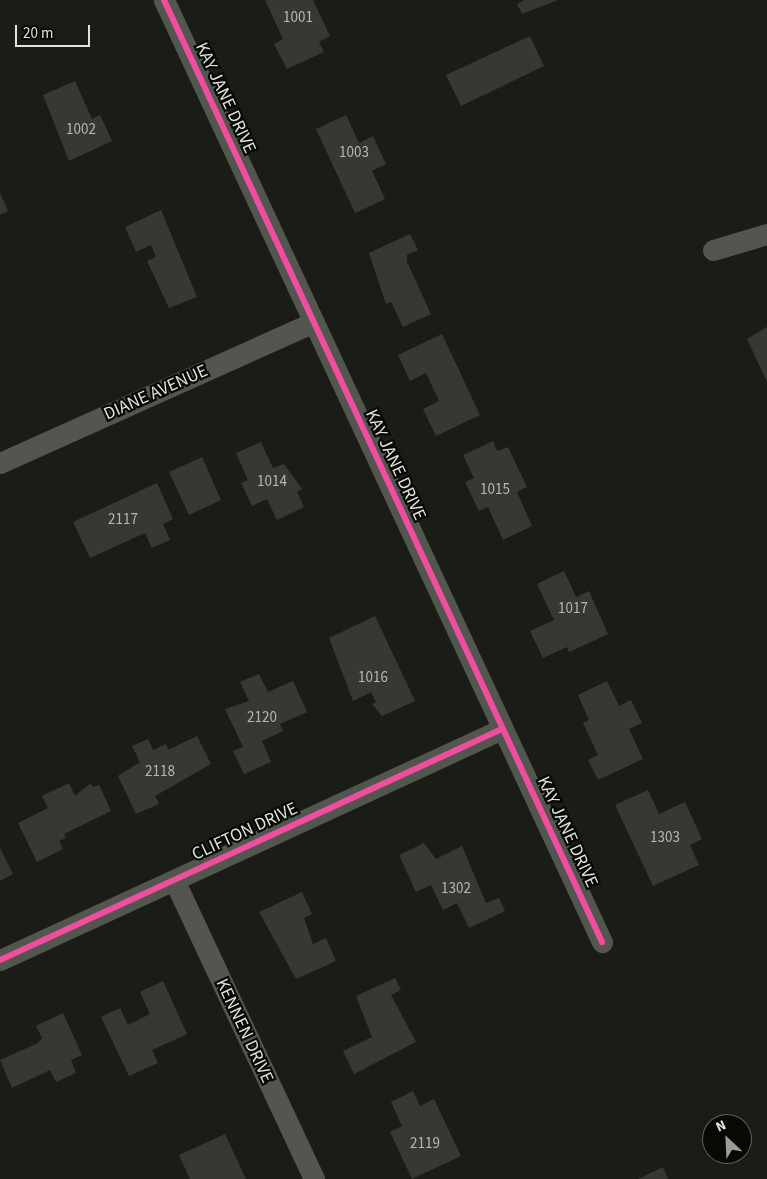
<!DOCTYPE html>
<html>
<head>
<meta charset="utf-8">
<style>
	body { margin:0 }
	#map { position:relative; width:767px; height:1179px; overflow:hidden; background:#1a1d17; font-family:"Source Sans 3",sans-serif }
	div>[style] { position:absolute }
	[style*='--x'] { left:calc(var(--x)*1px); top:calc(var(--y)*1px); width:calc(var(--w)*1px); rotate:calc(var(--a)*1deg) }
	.building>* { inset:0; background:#363933 }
	.street>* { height:21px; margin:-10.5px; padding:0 10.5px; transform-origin:10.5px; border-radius:10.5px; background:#53564e }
	.cycleway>* { height:6px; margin:-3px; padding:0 3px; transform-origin:3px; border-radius:3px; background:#ef4d9e }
	span { translate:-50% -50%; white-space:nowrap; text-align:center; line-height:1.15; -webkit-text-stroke:4.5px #070905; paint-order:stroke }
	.number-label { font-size:15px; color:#b6b9b2 }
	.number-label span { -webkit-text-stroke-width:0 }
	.street-label { font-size:18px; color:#e1e4dc }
	.north { position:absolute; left:702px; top:1114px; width:50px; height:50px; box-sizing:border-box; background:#070905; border:1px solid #5e615b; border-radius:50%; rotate:335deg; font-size:14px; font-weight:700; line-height:20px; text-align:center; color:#e1e4dc }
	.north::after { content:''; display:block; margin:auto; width:18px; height:22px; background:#9b9e97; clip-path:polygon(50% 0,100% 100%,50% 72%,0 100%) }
	.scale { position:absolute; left:15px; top:25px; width:75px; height:22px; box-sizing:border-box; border:2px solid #e1e4dc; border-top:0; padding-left:6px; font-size:15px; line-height:18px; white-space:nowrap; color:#e1e4dc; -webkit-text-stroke:4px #070905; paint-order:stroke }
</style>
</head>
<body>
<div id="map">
	<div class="building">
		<div style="clip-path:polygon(265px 0,313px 0,330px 36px,319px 42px,324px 52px,287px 69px,274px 44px,283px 39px)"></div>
		<div style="clip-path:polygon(525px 0,558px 0,522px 14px,517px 4px)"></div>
		<div style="clip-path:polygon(530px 36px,544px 66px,461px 106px,446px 75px)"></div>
		<div style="clip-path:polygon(75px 81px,92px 119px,100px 115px,112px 141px,69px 161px,43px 95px)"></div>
		<div style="clip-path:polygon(346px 115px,359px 143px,373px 136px,386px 164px,372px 171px,385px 199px,355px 213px,316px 129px)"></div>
		<div style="clip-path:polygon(0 193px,8px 211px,0 215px)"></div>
		<div style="clip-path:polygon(161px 210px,197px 297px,169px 308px,147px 261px,156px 257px,151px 245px,136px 252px,125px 227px)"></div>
		<div style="clip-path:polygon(410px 234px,418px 250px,407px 255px,407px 262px,431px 314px,403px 327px,391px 302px,386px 304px,369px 253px)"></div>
		<div style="clip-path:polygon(767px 327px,767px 382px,747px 339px)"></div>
		<div style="clip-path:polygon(442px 334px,480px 415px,436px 436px,423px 409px,439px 401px,426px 373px,410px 381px,398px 355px)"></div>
		<div style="clip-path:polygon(493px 441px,497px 451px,508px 447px,527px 487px,517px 492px,532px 526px,503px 540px,488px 507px,479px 511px,465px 482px,474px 478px,463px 455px)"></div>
		<div style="clip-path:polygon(261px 442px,273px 468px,284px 464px,302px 489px,297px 492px,304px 507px,277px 520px,267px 499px,252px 506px,241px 483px,248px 480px,236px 453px)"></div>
		<div style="clip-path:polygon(202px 457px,221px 500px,189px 515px,169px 472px)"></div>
		<div style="clip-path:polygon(157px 483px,173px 519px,163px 524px,170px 540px,152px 548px,145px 533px,90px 558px,73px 522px)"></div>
		<div style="clip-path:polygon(564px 571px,576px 597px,589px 591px,608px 634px,569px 652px,567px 647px,543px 658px,530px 631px,554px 620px,537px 584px)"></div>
		<div style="clip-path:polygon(375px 616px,415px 701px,382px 716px,372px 704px,376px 702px,371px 692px,353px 701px,329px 638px)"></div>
		<div style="clip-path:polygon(259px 674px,268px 692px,293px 681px,307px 712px,280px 724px,283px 731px,262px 741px,271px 762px,244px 774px,233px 751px,243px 747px,225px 709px,249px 701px,240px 682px)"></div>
		<div style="clip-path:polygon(607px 681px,619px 706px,631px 700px,642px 723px,629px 729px,643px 759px,598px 780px,588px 760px,598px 755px,583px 723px,589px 720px,578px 695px)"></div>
		<div style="clip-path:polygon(197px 736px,211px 764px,155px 796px,159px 804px,136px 814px,118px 776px,140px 762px,132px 746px,148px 739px,153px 750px,166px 744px,168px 750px)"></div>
		<div style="clip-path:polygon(69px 783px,75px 796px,91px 783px,93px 787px,99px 785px,111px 811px,64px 834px,66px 838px,59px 841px,63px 849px,37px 862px,18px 823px,48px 808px,42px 796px)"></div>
		<div style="clip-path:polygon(648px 790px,659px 814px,685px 802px,702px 839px,690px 845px,699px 865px,653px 886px,615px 805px)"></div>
		<div style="clip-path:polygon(424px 843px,436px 859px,462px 846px,486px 903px,499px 898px,505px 911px,469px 928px,457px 903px,443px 910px,431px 885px,416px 892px,399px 855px)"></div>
		<div style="clip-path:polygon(0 848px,13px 874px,0 881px)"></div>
		<div style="clip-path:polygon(302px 892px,312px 914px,304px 918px,313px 944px,326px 938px,336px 961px,296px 979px,259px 912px)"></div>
		<div style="clip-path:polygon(395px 978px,401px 990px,391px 995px,416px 1042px,354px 1074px,343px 1051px,372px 1037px,356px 996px)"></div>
		<div style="clip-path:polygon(163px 981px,187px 1034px,152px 1050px,158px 1063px,129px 1076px,101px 1017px,120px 1008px,128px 1025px,150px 1014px,140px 992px)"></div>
		<div style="clip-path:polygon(63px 1013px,82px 1055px,71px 1060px,76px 1073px,56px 1082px,50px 1070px,12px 1088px,0 1060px,38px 1043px,42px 1038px,36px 1026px)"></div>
		<div style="clip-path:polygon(413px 1091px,420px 1106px,434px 1099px,461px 1156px,412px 1179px,390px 1132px,402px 1126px,391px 1102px)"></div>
		<div style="clip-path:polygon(225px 1134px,246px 1179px,190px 1179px,179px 1155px)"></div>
		<div style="clip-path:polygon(663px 1167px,668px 1179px,638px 1179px)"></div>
	</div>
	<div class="street">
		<div style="--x:164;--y:0;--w:1039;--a:65.06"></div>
		<div style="--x:713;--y:250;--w:56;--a:-16.5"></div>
		<div style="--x:0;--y:463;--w:342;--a:-24.2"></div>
		<div style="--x:175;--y:882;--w:328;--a:64.9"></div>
		<div style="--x:0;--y:960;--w:553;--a:-24.71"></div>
	</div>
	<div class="cycleway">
		<div style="--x:164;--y:0;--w:1039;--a:65.06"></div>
		<div style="--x:0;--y:960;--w:553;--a:-24.71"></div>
	</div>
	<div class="number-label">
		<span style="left:298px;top:18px">1001</span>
		<span style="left:81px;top:130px">1002</span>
		<span style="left:354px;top:153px">1003</span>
		<span style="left:272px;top:482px">1014</span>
		<span style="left:495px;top:490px">1015</span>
		<span style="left:123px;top:520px">2117</span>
		<span style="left:573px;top:609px">1017</span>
		<span style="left:373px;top:678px">1016</span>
		<span style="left:262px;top:718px">2120</span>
		<span style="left:160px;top:772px">2118</span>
		<span style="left:665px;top:838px">1303</span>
		<span style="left:456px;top:889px">1302</span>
		<span style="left:425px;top:1144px">2119</span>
	</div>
	<div class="street-label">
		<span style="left:225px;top:98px;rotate:65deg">KAY JANE DRIVE</span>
		<span style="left:156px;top:393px;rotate:-24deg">DIANE AVENUE</span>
		<span style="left:395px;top:465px;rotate:65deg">KAY JANE DRIVE</span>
		<span style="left:245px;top:832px;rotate:-25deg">CLIFTON DRIVE</span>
		<span style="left:567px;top:832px;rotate:65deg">KAY JANE DRIVE</span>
		<span style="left:244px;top:1031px;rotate:65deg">KENNEN DRIVE</span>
	</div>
	<div class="north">N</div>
	<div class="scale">20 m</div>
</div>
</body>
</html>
